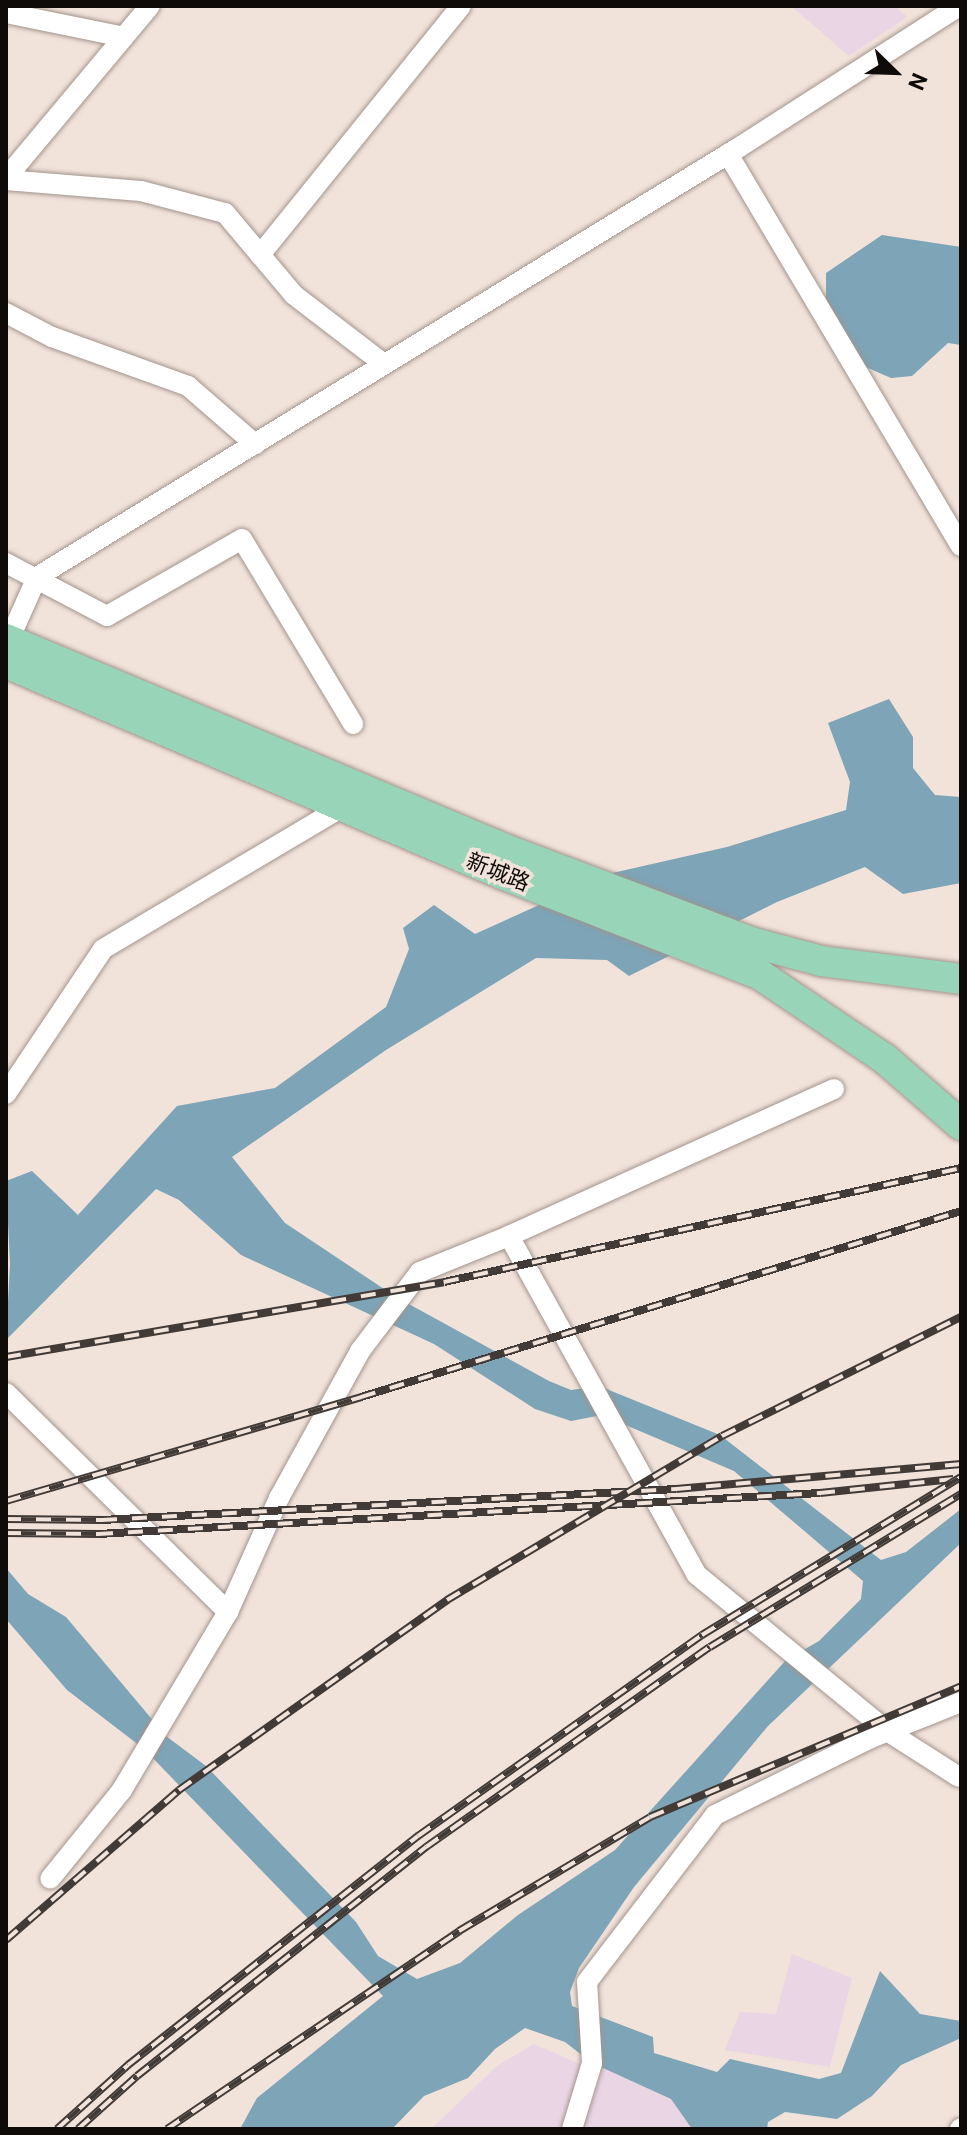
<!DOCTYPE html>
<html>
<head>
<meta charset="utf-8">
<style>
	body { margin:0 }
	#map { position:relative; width:967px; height:2135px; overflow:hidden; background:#f1e2da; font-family:Roboto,"Noto Sans SC",sans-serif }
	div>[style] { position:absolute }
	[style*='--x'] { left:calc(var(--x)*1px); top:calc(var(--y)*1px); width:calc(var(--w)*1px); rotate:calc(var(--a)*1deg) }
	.industrial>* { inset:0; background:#e9d5e4 }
	.water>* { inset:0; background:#7da4b7 }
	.roads { filter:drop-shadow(0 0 2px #a2948c) drop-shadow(0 0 2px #a2948c) }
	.minor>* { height:20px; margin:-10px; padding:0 10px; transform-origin:10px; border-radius:10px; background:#fff }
	.primary>* { height:30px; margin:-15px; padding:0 15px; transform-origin:15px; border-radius:15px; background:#98d5b8 }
	.rail>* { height:8px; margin-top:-4px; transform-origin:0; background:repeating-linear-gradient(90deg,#f1e2da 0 15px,#413a36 0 30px); box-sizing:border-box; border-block:2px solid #413a36 }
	span { translate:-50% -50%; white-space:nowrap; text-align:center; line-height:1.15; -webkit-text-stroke:7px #f1e2da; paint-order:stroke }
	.street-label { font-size:22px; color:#0f0b08 }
	.frame { position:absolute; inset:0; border:8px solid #0f0b08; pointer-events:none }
	.north { position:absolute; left:855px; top:32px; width:80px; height:80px; -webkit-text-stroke:6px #f1e2da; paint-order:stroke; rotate:113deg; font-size:22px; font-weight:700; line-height:32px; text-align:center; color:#0f0b08 }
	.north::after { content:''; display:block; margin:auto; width:28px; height:36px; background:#0f0b08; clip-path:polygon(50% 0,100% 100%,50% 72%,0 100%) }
</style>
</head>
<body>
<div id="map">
	<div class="industrial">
		<div style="clip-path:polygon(791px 6px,895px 6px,907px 17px,849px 56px)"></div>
		<div style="clip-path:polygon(792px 1954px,852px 1978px,830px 2067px,725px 2050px,740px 2012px,776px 2014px)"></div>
		<div style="clip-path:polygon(534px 2044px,582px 2065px,563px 2129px,431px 2129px,497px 2066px)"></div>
		<div style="clip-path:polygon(603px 2068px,671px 2099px,692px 2129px,582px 2129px)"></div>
	</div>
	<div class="water">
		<div style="clip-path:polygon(882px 235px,961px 247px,961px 345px,948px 343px,912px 376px,891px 378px,847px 359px,838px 318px,826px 306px,826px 273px)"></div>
		<div style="clip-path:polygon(889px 699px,913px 737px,913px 768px,935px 795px,961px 797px,961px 883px,903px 894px,865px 867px,777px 902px,629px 976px,607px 960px,536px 958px,386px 1050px,232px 1157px,285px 1223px,396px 1297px,549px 1381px,571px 1390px,599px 1386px,720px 1435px,881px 1560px,906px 1552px,961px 1509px,961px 1543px,768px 1726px,634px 1887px,579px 1968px,570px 1992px,572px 2006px,653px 2037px,654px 2053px,717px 2072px,730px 2059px,819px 2079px,841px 2073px,880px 1971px,920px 2014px,961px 2021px,961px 2038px,901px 2065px,872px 2096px,837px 2119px,785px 2112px,768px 2122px,767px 2129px,692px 2129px,671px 2099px,592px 2063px,565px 2042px,525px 2028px,495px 2049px,468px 2078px,424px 2096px,392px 2129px,240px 2129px,257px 2098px,383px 1996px,144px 1749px,67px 1690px,6px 1619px,6px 1568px,28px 1594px,66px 1617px,166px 1736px,206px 1766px,356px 1922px,378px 1956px,417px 1979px,460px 1963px,518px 1915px,615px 1850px,786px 1660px,819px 1641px,861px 1599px,863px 1581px,734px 1471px,602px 1415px,571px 1421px,535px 1409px,434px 1344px,241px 1255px,179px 1200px,156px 1189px,6px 1340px,10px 1264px,6px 1181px,32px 1171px,78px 1215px,177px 1106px,275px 1088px,386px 1007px,409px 949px,403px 928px,434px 905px,475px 934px,608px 874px,727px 847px,846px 810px,850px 782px,828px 723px)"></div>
	</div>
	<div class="roads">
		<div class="minor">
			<div style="--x:6;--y:13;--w:120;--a:11.5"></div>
			<div style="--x:728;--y:154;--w:456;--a:59.3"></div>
			<div style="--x:6;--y:178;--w:224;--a:-50.1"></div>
			<div style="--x:6;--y:180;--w:135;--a:4.7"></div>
			<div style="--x:141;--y:191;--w:87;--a:14.7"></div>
			<div style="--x:225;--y:213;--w:107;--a:49.9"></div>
			<div style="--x:294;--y:295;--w:113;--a:37.5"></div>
			<div style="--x:260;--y:255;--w:320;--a:-51.1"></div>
			<div style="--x:6;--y:313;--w:52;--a:27.6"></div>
			<div style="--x:52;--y:337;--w:145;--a:19.8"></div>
			<div style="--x:188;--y:386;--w:89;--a:40.9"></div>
			<div style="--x:6;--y:563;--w:114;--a:27.7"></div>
			<div style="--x:107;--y:616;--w:155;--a:-29.7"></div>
			<div style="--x:242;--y:539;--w:216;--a:59"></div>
			<div style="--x:9;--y:640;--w:69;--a:-66"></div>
			<div style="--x:37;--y:577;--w:822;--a:-31.47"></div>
			<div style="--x:738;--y:148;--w:263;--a:-32.7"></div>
			<div style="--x:834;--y:1089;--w:357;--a:155.7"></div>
			<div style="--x:509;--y:1236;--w:386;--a:61"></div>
			<div style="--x:696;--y:1574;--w:247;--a:39.4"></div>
			<div style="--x:887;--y:1731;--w:85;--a:32.6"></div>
			<div style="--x:6;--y:1094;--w:174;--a:-56.2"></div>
			<div style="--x:103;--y:949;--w:278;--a:-30.7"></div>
			<div style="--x:6;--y:1393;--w:312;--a:44.6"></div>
			<div style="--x:228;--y:1612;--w:207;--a:120.8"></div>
			<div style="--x:122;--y:1790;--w:114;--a:129"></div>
			<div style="--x:228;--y:1612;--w:125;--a:-65.9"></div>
			<div style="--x:279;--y:1498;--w:168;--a:-61.1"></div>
			<div style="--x:360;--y:1351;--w:99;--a:-52.8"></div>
			<div style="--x:420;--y:1272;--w:96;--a:-22"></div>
			<div style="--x:572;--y:2129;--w:69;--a:-73.1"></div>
			<div style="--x:592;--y:2063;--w:81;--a:-93.5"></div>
			<div style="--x:587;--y:1982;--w:210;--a:-52.5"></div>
			<div style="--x:715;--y:1815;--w:174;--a:-26.3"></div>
			<div style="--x:871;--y:1738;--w:97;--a:-21.8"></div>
			<div style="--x:960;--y:2129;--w:1;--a:-45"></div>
		</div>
		<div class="primary">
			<div style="--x:6;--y:639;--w:541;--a:22.82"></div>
			<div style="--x:505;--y:849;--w:266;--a:20.7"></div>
			<div style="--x:754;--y:943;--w:69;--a:15"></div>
			<div style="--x:821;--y:961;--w:141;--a:7.3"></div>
			<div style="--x:6;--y:663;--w:539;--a:23.05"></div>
			<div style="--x:502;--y:874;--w:276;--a:21.3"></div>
			<div style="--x:759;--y:974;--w:152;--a:34"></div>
			<div style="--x:885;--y:1059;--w:101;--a:41"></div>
		</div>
	</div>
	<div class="rail">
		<div style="--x:6;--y:1357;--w:444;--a:-9.7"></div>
		<div style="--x:444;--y:1282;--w:529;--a:-12.43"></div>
		<div style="--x:6;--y:1501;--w:370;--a:-16.3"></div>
		<div style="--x:361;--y:1397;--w:628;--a:-17.22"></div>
		<div style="--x:6;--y:1519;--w:96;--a:0.6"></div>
		<div style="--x:102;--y:1520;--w:575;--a:-3.09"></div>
		<div style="--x:676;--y:1489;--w:286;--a:-5"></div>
		<div style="--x:6;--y:1533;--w:92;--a:0.6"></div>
		<div style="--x:98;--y:1534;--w:723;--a:-3.25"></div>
		<div style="--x:820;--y:1493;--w:134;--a:-6"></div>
		<div style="--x:6;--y:1940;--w:229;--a:-40.9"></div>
		<div style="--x:179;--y:1790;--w:329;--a:-35.3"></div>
		<div style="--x:447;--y:1600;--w:320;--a:-30.8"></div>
		<div style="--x:722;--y:1436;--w:267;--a:-26.5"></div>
		<div style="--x:57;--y:2129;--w:96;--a:-42"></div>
		<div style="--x:128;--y:2065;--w:370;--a:-38.3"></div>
		<div style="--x:418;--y:1836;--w:348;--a:-35.3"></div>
		<div style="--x:702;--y:1635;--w:303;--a:-31.4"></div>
		<div style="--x:78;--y:2129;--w:79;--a:-41.9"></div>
		<div style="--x:137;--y:2076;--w:369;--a:-38.4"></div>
		<div style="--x:426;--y:1847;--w:347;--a:-35.2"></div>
		<div style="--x:710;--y:1647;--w:294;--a:-31.4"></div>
		<div style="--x:167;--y:2129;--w:353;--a:-34.1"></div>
		<div style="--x:459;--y:1931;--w:222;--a:-30.8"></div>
		<div style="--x:650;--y:1817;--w:337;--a:-22.8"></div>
	</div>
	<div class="street-label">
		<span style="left:498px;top:872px;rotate:22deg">新城路</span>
	</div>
	<div class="frame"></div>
	<div class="north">N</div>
</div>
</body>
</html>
